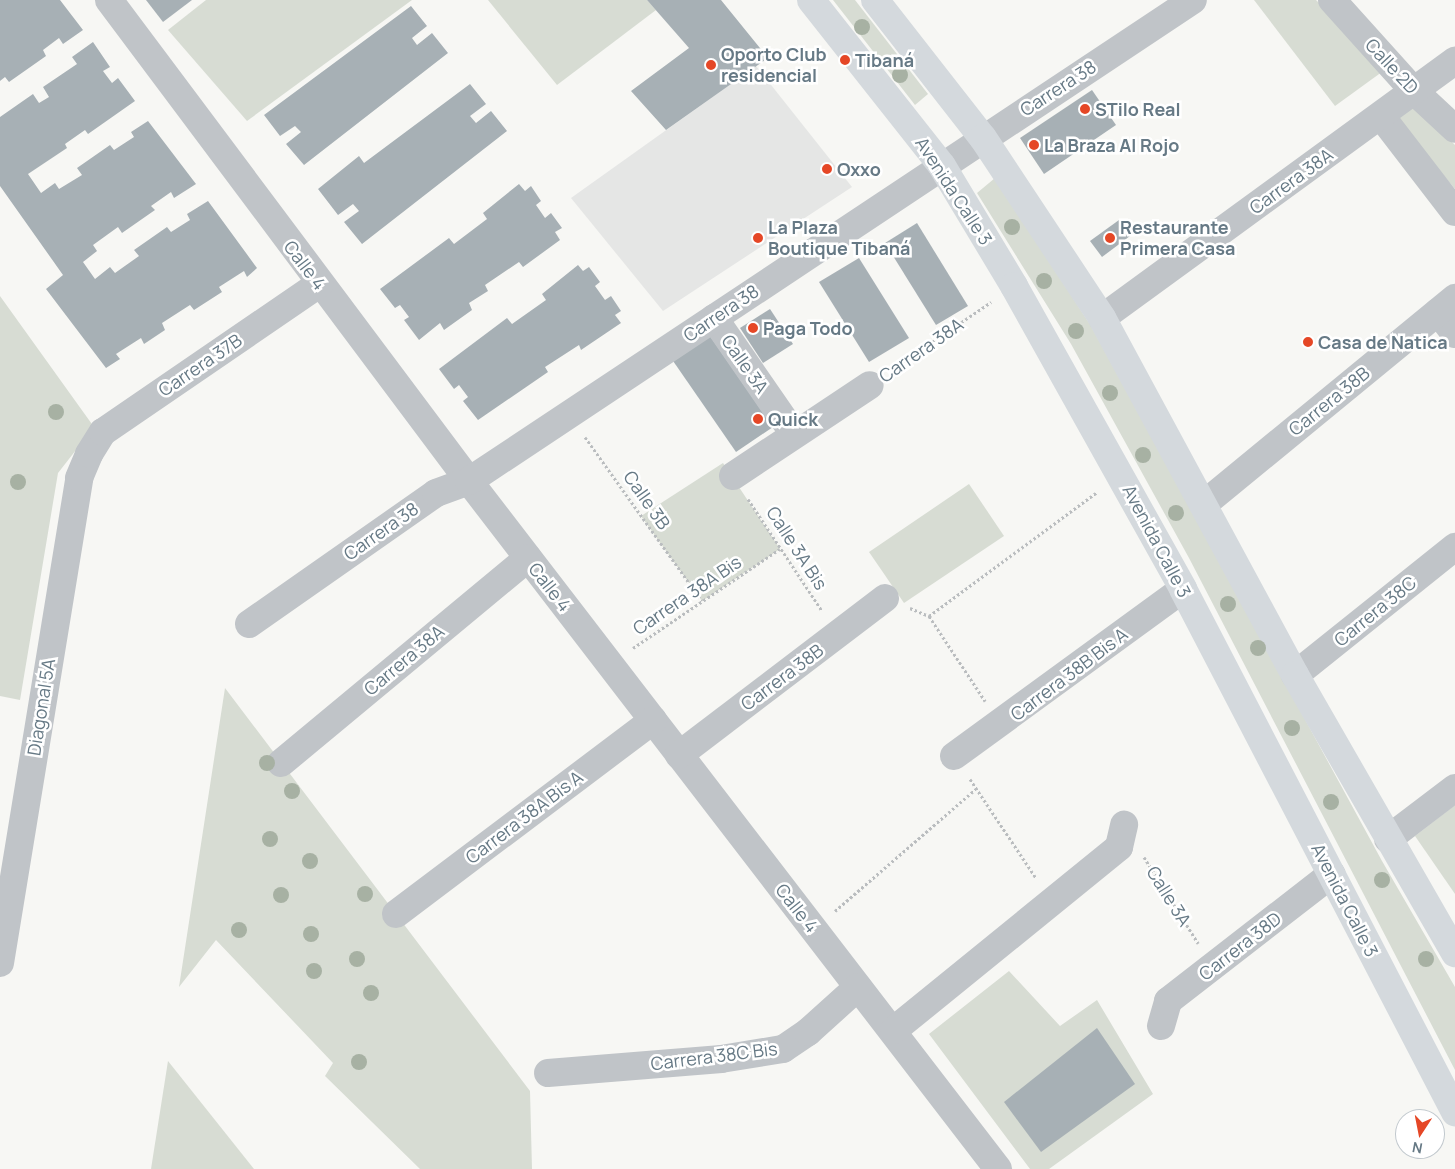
<!DOCTYPE html>
<html>
<head>
<meta charset="utf-8">
<style>
	body { margin:0 }
	#map { position:relative; width:1455px; height:1169px; overflow:hidden; background:#f7f7f4; font-family:Manrope,sans-serif }
	div>[style] { position:absolute }
	[style*='--x'] { left:calc(var(--x)*1px); top:calc(var(--y)*1px); width:calc(var(--w)*1px); rotate:calc(var(--a)*1deg) }
	.built>* { inset:0; background:#e5e6e5 }
	.green>* { inset:0; background:#d7dcd3 }
	.building>* { inset:0; background:#a7b0b5 }
	.path>* { height:3px; margin-top:-1.5px; transform-origin:0; background:repeating-linear-gradient(90deg,#babdbf 0 2.5px,transparent 0 5px) }
	.minor>* { height:28px; margin:-14px; padding:0 14px; transform-origin:14px; border-radius:14px; background:#c0c4c8 }
	.major>* { height:28px; margin:-14px; padding:0 14px; transform-origin:14px; border-radius:14px; background:#d4d9dd }
	.trees>* { width:16px; height:16px; margin:-8px; border-radius:50%; background:#a7b1a3 }
	.dots>* { width:14px; height:14px; translate:-50% -50%; box-sizing:border-box; border:2px solid #fff; border-radius:50% }
	span { translate:-50% -50%; white-space:nowrap; text-align:center; line-height:1.15; -webkit-text-stroke:5px #fff; paint-order:stroke }
	.poi-label { font-size:18px; color:#667985; font-weight:700 }
	.left { translate:0 -50%; text-align:left }
	.street-label { font-size:18px; color:#667985 }
	.north { position:absolute; left:1395px; top:1109px; width:50px; height:50px; box-sizing:border-box; background:#fff; border:1px solid #c2c9ce; border-radius:50%; rotate:191deg; font-size:14px; font-weight:700; line-height:20px; text-align:center; color:#667985 }
	.north::after { content:''; display:block; margin:auto; width:18px; height:22px; background:#e54726; clip-path:polygon(50% 0,100% 100%,50% 72%,0 100%) }
</style>
</head>
<body>
<div id="map">
	<div class="built">
		<div style="clip-path:polygon(756px 66px,852px 187px,663px 311px,571px 198px)"></div>
	</div>
	<div class="green">
		<div style="clip-path:polygon(206px 0,412px 0,247px 121px,168px 30px)"></div>
		<div style="clip-path:polygon(488px 0,647px 0,656px 10px,557px 85px)"></div>
		<div style="clip-path:polygon(833px 0,855px 0,928px 94px,915px 105px)"></div>
		<div style="clip-path:polygon(1254px 0,1316px 0,1386px 69px,1335px 106px)"></div>
		<div style="clip-path:polygon(1409px 100px,1455px 145px,1455px 189px,1394px 116px)"></div>
		<div style="clip-path:polygon(995px 178px,1091px 326px,1382px 861px,1455px 987px,1455px 1070px,1189px 558px,1071px 344px,977px 193px)"></div>
		<div style="clip-path:polygon(0 296px,94px 427px,58px 473px,20px 700px,0 696px)"></div>
		<div style="clip-path:polygon(723px 463px,780px 549px,702px 601px,641px 516px)"></div>
		<div style="clip-path:polygon(969px 484px,1004px 536px,904px 603px,869px 552px)"></div>
		<div style="clip-path:polygon(225px 688px,530px 1091px,532px 1169px,420px 1169px,325px 1076px,333px 1063px,216px 940px,179px 987px)"></div>
		<div style="clip-path:polygon(1455px 805px,1455px 894px,1415px 836px)"></div>
		<div style="clip-path:polygon(1009px 971px,1060px 1026px,1097px 1000px,1153px 1094px,1049px 1169px,1030px 1169px,929px 1034px)"></div>
		<div style="clip-path:polygon(168px 1061px,254px 1169px,151px 1169px)"></div>
	</div>
	<div class="building">
		<div style="clip-path:polygon(0 0,60px 0,83px 30px,63px 44px,59px 38px,43px 50px,46px 56px,9px 82px,5px 77px,0 81px)"></div>
		<div style="clip-path:polygon(146px 0,192px 0,163px 22px)"></div>
		<div style="clip-path:polygon(647px 0,721px 0,768px 58px,666px 130px,631px 91px,689px 48px)"></div>
		<div style="clip-path:polygon(411px 6px,427px 26px,412px 38px,417px 45px,432px 33px,448px 53px,304px 165px,286px 144px,301px 132px,295px 126px,280px 136px,264px 115px)"></div>
		<div style="clip-path:polygon(93px 42px,110px 67px,103px 71px,112px 83px,118px 78px,135px 101px,88px 134px,85px 130px,65px 144px,67px 148px,28px 174px,41px 193px,55px 183px,59px 189px,82px 175px,77px 168px,110px 145px,114px 150px,134px 137px,131px 132px,148px 121px,196px 184px,174px 198px,171px 192px,151px 206px,155px 210px,122px 233px,118px 227px,93px 245px,97px 251px,83px 262px,95px 279px,110px 267px,115px 273px,139px 256px,134px 250px,167px 227px,171px 232px,190px 220px,187px 214px,208px 201px,257px 268px,247px 277px,244px 271px,219px 287px,222px 292px,194px 310px,190px 305px,162px 323px,165px 330px,144px 344px,141px 338px,116px 354px,120px 359px,106px 368px,46px 289px,63px 275px,0 186px,0 117px,33px 94px,39px 103px,49px 97px,43px 87px,77px 64px,72px 57px)"></div>
		<div style="clip-path:polygon(470px 84px,486px 104px,470px 116px,476px 123px,491px 111px,507px 131px,362px 244px,344px 222px,359px 211px,353px 204px,338px 215px,318px 189px,359px 156px,364px 163px)"></div>
		<div style="clip-path:polygon(1092px 90px,1116px 125px,1044px 174px,1020px 138px)"></div>
		<div style="clip-path:polygon(519px 184px,525px 191px,531px 186px,541px 201px,536px 205px,545px 218px,551px 213px,562px 228px,555px 232px,560px 240px,523px 267px,519px 262px,485px 285px,488px 291px,469px 303px,472px 310px,444px 330px,440px 323px,419px 340px,404px 320px,409px 317px,400px 305px,395px 308px,380px 289px,449px 238px,454px 244px,487px 219px,483px 213px)"></div>
		<div style="clip-path:polygon(1119px 220px,1130px 236px,1102px 257px,1090px 241px)"></div>
		<div style="clip-path:polygon(917px 223px,968px 306px,936px 325px,885px 243px)"></div>
		<div style="clip-path:polygon(859px 258px,909px 338px,869px 362px,819px 282px)"></div>
		<div style="clip-path:polygon(578px 265px,583px 271px,589px 267px,600px 282px,595px 286px,605px 300px,611px 296px,621px 311px,615px 315px,621px 323px,581px 350px,579px 345px,545px 367px,548px 372px,478px 420px,463px 401px,468px 397px,459px 385px,454px 389px,439px 369px,507px 318px,512px 324px,546px 300px,542px 294px)"></div>
		<div style="clip-path:polygon(770px 309px,793px 344px,763px 363px,740px 328px)"></div>
		<div style="clip-path:polygon(708px 333px,773px 427px,736px 452px,671px 358px)"></div>
		<div style="clip-path:polygon(1097px 1028px,1135px 1084px,1041px 1152px,1004px 1102px)"></div>
	</div>
	<div class="path">
		<div style="--x:891;--y:370;--w:121;--a:-34.2"></div>
		<div style="--x:585;--y:437;--w:201;--a:54.5"></div>
		<div style="--x:748;--y:499;--w:134;--a:56.5"></div>
		<div style="--x:910;--y:608;--w:21;--a:23"></div>
		<div style="--x:929;--y:616;--w:209;--a:-36.4"></div>
		<div style="--x:929;--y:616;--w:102;--a:56.6"></div>
		<div style="--x:633;--y:648;--w:177;--a:-34"></div>
		<div style="--x:970;--y:779;--w:119;--a:56.3"></div>
		<div style="--x:1144;--y:857;--w:102;--a:57.9"></div>
		<div style="--x:835;--y:911;--w:186;--a:-40.9"></div>
	</div>
	<div class="minor">
		<div style="--x:109;--y:0;--w:601;--a:53.19"></div>
		<div style="--x:469;--y:481;--w:868;--a:52.44"></div>
		<div style="--x:1332;--y:0;--w:121;--a:48"></div>
		<div style="--x:1413;--y:90;--w:57;--a:42.9"></div>
		<div style="--x:1381;--y:116;--w:121;--a:52.4"></div>
		<div style="--x:1438;--y:312;--w:28;--a:52"></div>
		<div style="--x:714;--y:318;--w:141;--a:55.4"></div>
		<div style="--x:1102;--y:318;--w:437;--a:-36.1"></div>
		<div style="--x:733;--y:476;--w:164;--a:-33.6"></div>
		<div style="--x:1204;--y:504;--w:325;--a:-39.4"></div>
		<div style="--x:249;--y:624;--w:228;--a:-35"></div>
		<div style="--x:436;--y:493;--w:35;--a:-20"></div>
		<div style="--x:469;--y:481;--w:869;--a:-33.6"></div>
		<div style="--x:1295;--y:675;--w:205;--a:-38.7"></div>
		<div style="--x:679;--y:755;--w:259;--a:-37.3"></div>
		<div style="--x:954;--y:756;--w:283;--a:-36.1"></div>
		<div style="--x:281;--y:763;--w:321;--a:-39.7"></div>
		<div style="--x:1388;--y:839;--w:84;--a:-37.3"></div>
		<div style="--x:396;--y:914;--w:322;--a:-37"></div>
		<div style="--x:0;--y:963;--w:491;--a:-80.7"></div>
		<div style="--x:79;--y:478;--w:26;--a:-67"></div>
		<div style="--x:89;--y:454;--w:26;--a:-58"></div>
		<div style="--x:103;--y:432;--w:262;--a:-34.4"></div>
		<div style="--x:1161;--y:1026;--w:26;--a:-74"></div>
		<div style="--x:1168;--y:1001;--w:207;--a:-37.8"></div>
		<div style="--x:894;--y:1030;--w:290;--a:-39.1"></div>
		<div style="--x:1119;--y:847;--w:23;--a:-77"></div>
		<div style="--x:548;--y:1073;--w:174;--a:-4.6"></div>
		<div style="--x:721;--y:1059;--w:63;--a:-9.2"></div>
		<div style="--x:783;--y:1049;--w:30;--a:-34"></div>
		<div style="--x:808;--y:1032;--w:67;--a:-42"></div>
	</div>
	<div class="major">
		<div style="--x:811;--y:0;--w:211;--a:51.7"></div>
		<div style="--x:942;--y:166;--w:140;--a:59"></div>
		<div style="--x:1014;--y:286;--w:347;--a:60.8"></div>
		<div style="--x:1183;--y:589;--w:590;--a:62.52"></div>
		<div style="--x:875;--y:0;--w:175;--a:52"></div>
		<div style="--x:983;--y:138;--w:216;--a:56.5"></div>
		<div style="--x:1102;--y:318;--w:406;--a:61.6"></div>
		<div style="--x:1295;--y:675;--w:321;--a:60.1"></div>
	</div>
	<div class="trees">
		<div style="left:862px;top:27px"></div>
		<div style="left:900px;top:75px"></div>
		<div style="left:1012px;top:227px"></div>
		<div style="left:1044px;top:281px"></div>
		<div style="left:1076px;top:331px"></div>
		<div style="left:1110px;top:393px"></div>
		<div style="left:56px;top:412px"></div>
		<div style="left:1143px;top:455px"></div>
		<div style="left:18px;top:482px"></div>
		<div style="left:1176px;top:513px"></div>
		<div style="left:1228px;top:604px"></div>
		<div style="left:1258px;top:648px"></div>
		<div style="left:1292px;top:728px"></div>
		<div style="left:267px;top:763px"></div>
		<div style="left:292px;top:791px"></div>
		<div style="left:1331px;top:802px"></div>
		<div style="left:270px;top:839px"></div>
		<div style="left:310px;top:861px"></div>
		<div style="left:1382px;top:880px"></div>
		<div style="left:365px;top:894px"></div>
		<div style="left:281px;top:895px"></div>
		<div style="left:239px;top:930px"></div>
		<div style="left:311px;top:934px"></div>
		<div style="left:357px;top:959px"></div>
		<div style="left:1426px;top:959px"></div>
		<div style="left:314px;top:971px"></div>
		<div style="left:371px;top:993px"></div>
		<div style="left:359px;top:1062px"></div>
	</div>
	<div class="dots">
		<div style="left:845px;top:60px;background:#e54726"></div>
		<div style="left:711px;top:65px;background:#e54726"></div>
		<div style="left:1085px;top:109px;background:#e54726"></div>
		<div style="left:1034px;top:145px;background:#e54726"></div>
		<div style="left:827px;top:169px;background:#e54726"></div>
		<div style="left:758px;top:238px;background:#e54726"></div>
		<div style="left:1110px;top:238px;background:#e54726"></div>
		<div style="left:753px;top:328px;background:#e54726"></div>
		<div style="left:1308px;top:342px;background:#e54726"></div>
		<div style="left:758px;top:419px;background:#e54726"></div>
	</div>
	<div class="poi-label">
		<span class="left" style="left:721px;top:65px">Oporto Club<br>residencial</span>
		<span class="left" style="left:855px;top:60px">Tibaná</span>
		<span class="left" style="left:1095px;top:109px">STilo Real</span>
		<span class="left" style="left:1044px;top:145px">La Braza Al Rojo</span>
		<span class="left" style="left:837px;top:169px">Oxxo</span>
		<span class="left" style="left:768px;top:238px">La Plaza<br>Boutique Tibaná</span>
		<span class="left" style="left:1120px;top:238px">Restaurante<br>Primera Casa</span>
		<span class="left" style="left:763px;top:328px">Paga Todo</span>
		<span class="left" style="left:1318px;top:342px">Casa de Natica</span>
		<span class="left" style="left:768px;top:419px">Quick</span>
	</div>
	<div class="street-label">
		<span style="left:1392px;top:66px;rotate:47deg">Calle 2D</span>
		<span style="left:1058px;top:88px;rotate:-33deg">Carrera 38</span>
		<span style="left:1291px;top:181px;rotate:-36deg">Carrera 38A</span>
		<span style="left:954px;top:191px;rotate:57deg">Avenida Calle 3</span>
		<span style="left:305px;top:265px;rotate:53deg">Calle 4</span>
		<span style="left:721px;top:313px;rotate:-34deg">Carrera 38</span>
		<span style="left:921px;top:350px;rotate:-35deg">Carrera 38A</span>
		<span style="left:745px;top:364px;rotate:55deg">Calle 3A</span>
		<span style="left:200px;top:365px;rotate:-34deg">Carrera 37B</span>
		<span style="left:1329px;top:401px;rotate:-39deg">Carrera 38B</span>
		<span style="left:647px;top:500px;rotate:55deg">Calle 3B</span>
		<span style="left:381px;top:531px;rotate:-35deg">Carrera 38</span>
		<span style="left:1157px;top:541px;rotate:62deg">Avenida Calle 3</span>
		<span style="left:797px;top:548px;rotate:57deg">Calle 3A Bis</span>
		<span style="left:550px;top:587px;rotate:52deg">Calle 4</span>
		<span style="left:687px;top:595px;rotate:-34deg">Carrera 38A Bis</span>
		<span style="left:1375px;top:611px;rotate:-39deg">Carrera 38C</span>
		<span style="left:404px;top:660px;rotate:-40deg">Carrera 38A</span>
		<span style="left:1069px;top:674px;rotate:-37deg">Carrera 38B Bis A</span>
		<span style="left:782px;top:677px;rotate:-37deg">Carrera 38B</span>
		<span style="left:41px;top:707px;rotate:-81deg">Diagonal 5A</span>
		<span style="left:524px;top:817px;rotate:-37deg">Carrera 38A Bis A</span>
		<span style="left:1169px;top:896px;rotate:58deg">Calle 3A</span>
		<span style="left:1345px;top:900px;rotate:63deg">Avenida Calle 3</span>
		<span style="left:797px;top:908px;rotate:52deg">Calle 4</span>
		<span style="left:1240px;top:946px;rotate:-38deg">Carrera 38D</span>
		<span style="left:714px;top:1056px;rotate:-7deg">Carrera 38C Bis</span>
	</div>
	<div class="north">N</div>
</div>
</body>
</html>
